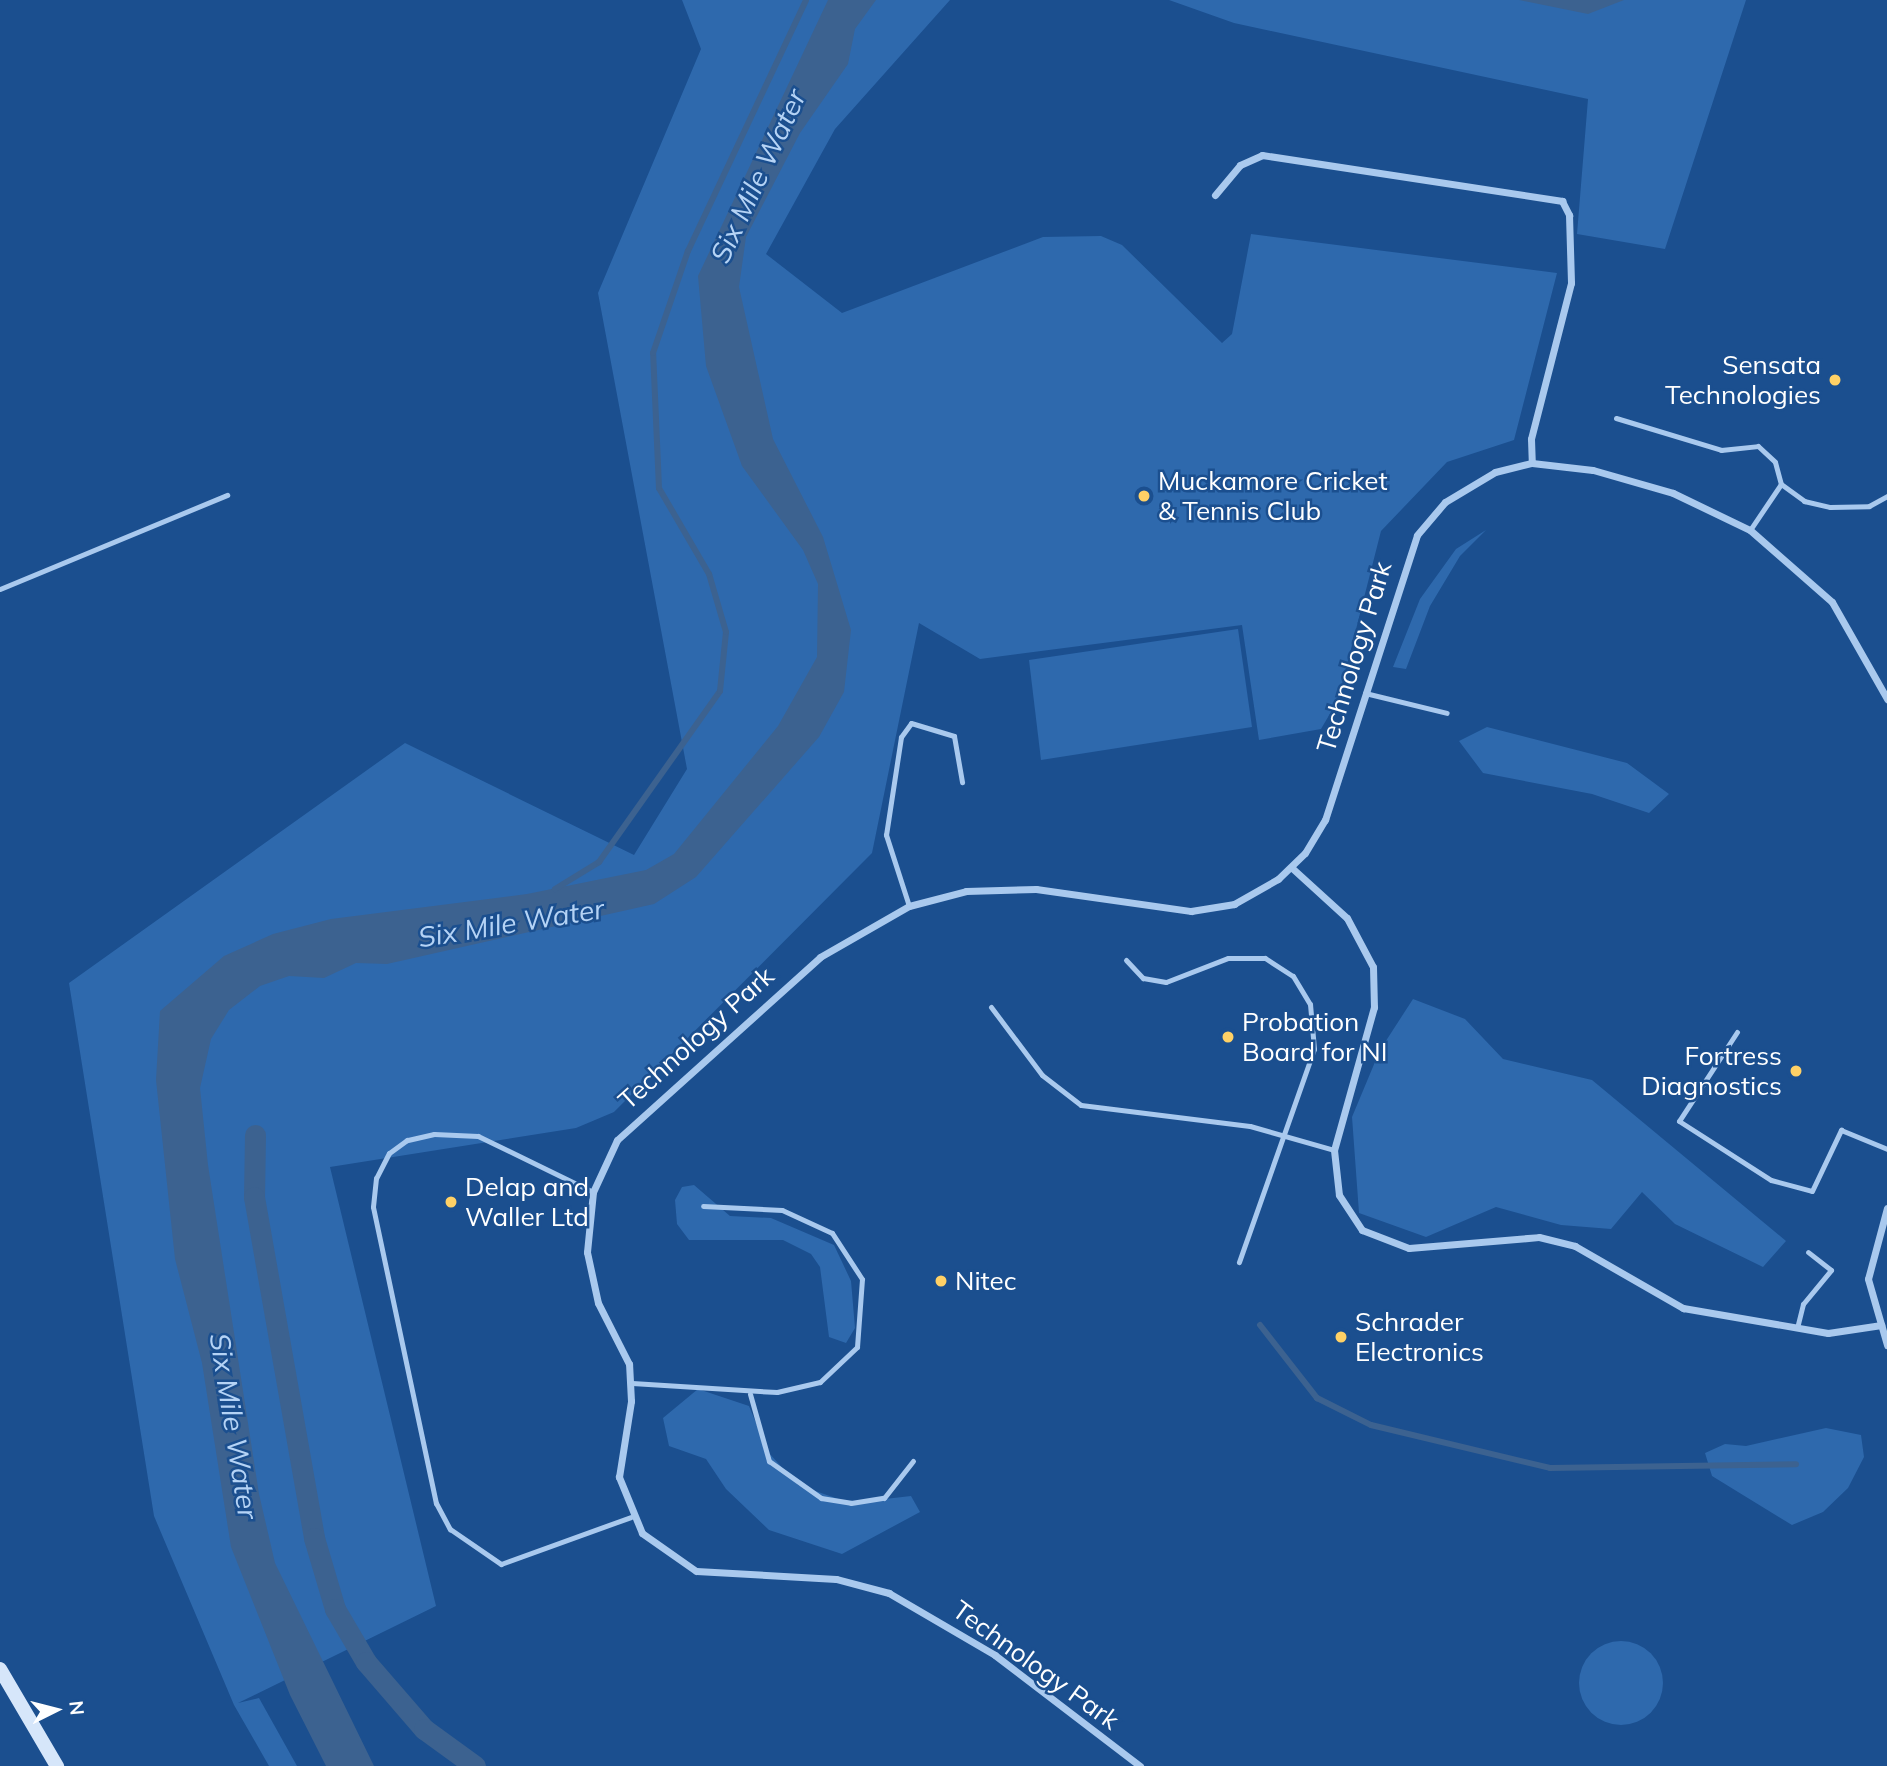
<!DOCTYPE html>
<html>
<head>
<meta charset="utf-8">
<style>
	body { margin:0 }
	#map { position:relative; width:1887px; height:1766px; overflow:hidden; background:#1b4f8f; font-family:Mulish,sans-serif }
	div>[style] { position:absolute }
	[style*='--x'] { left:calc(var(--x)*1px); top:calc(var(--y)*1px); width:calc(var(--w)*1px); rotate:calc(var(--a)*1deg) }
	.green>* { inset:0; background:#2e69ad }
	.round { border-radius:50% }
	.water>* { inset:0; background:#3c6290 }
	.stream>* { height:6px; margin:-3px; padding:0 3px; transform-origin:3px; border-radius:3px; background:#3c6290 }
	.canal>* { height:21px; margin:-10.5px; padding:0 10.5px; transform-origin:10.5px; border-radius:10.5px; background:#3c6290 }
	.lane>* { height:5px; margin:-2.5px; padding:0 2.5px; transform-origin:2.5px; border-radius:2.5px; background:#a9c9ee }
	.street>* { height:7px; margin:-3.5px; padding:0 3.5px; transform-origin:3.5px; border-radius:3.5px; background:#a9c9ee }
	.secondary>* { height:14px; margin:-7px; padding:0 7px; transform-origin:7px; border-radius:7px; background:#d6e6fa }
	.dots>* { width:19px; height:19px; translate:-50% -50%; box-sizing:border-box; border:4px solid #1b4f8f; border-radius:50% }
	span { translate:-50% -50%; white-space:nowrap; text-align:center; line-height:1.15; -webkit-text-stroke:5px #1b4f8f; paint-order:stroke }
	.poi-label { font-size:26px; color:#fff }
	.right { translate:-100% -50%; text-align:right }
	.left { translate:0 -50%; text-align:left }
	.street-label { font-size:26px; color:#fff }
	.water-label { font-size:28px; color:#b5d3f5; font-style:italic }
	.north { position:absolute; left:21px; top:1675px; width:70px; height:70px; -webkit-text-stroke:5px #1b4f8f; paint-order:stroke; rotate:84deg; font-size:19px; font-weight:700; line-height:28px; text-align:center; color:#fff }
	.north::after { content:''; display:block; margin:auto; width:24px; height:32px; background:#fff; clip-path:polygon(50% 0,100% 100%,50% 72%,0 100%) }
</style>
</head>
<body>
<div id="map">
	<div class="green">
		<div style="clip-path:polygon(682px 0,950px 0,835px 129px,766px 254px,842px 313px,1043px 237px,1101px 236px,1122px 245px,1222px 343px,1232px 334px,1251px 234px,1557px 273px,1514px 440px,1447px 462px,1381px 531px,1338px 700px,1321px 729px,1259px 740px,1242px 625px,980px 659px,919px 623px,872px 853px,614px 1112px,576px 1128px,330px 1167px,436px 1606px,238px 1703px,259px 1698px,297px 1766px,269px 1766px,234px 1705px,154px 1516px,69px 983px,405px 743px,634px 855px,687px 769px,598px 293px,701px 49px)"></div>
		<div style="clip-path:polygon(1169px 0,1746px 0,1665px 249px,1577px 234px,1588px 99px,1234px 23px)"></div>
		<div style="clip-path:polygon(1486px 530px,1460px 556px,1430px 606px,1406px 669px,1393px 667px,1420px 599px,1456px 549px)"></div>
		<div style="clip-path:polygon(1238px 629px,1252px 727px,1041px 760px,1029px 660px)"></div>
		<div style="clip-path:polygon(1487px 727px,1627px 763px,1669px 794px,1649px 813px,1592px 794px,1483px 773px,1459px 741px)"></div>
		<div style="clip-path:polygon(1413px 999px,1465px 1019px,1503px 1059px,1592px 1080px,1786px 1241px,1763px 1267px,1675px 1224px,1642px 1192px,1611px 1229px,1561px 1225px,1496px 1207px,1426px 1237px,1359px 1213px,1352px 1117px,1380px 1050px)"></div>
		<div style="clip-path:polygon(694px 1185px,730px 1216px,771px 1218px,834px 1245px,851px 1281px,855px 1328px,846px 1343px,829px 1337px,820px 1267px,811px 1254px,783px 1240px,689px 1240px,677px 1224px,675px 1200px,682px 1187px)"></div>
		<div style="clip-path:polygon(698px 1389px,749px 1406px,768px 1452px,798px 1485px,850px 1503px,911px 1496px,920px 1512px,842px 1554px,769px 1530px,726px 1489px,706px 1459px,669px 1446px,663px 1418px)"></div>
		<div style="clip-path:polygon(1826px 1428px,1861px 1435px,1864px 1457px,1848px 1488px,1823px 1512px,1792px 1525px,1712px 1476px,1705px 1453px,1725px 1444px,1746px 1446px)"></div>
		<div class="round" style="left:1579px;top:1641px;width:84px;height:84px"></div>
	</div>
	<div class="water">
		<div style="clip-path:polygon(828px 0,876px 0,855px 29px,848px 64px,800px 133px,746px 237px,739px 287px,773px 439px,823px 537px,851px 630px,844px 692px,819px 737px,696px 877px,654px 904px,387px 964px,356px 963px,324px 978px,289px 976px,260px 986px,229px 1010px,211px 1039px,200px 1088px,208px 1165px,259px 1494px,275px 1563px,374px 1766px,326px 1766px,290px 1695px,231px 1547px,202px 1363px,175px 1259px,156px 1080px,160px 1011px,224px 956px,273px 934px,331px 919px,527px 894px,646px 870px,674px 854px,778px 726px,817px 657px,818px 584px,803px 550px,742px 466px,706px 366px,698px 276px)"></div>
		<div style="clip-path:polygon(1519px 0,1624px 0,1588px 14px)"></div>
	</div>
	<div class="stream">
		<div style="--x:555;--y:889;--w:52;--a:-31.5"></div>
		<div style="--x:599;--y:862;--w:209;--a:-54.7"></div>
		<div style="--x:720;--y:691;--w:59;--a:-84.2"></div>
		<div style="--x:726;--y:632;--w:60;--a:-106.3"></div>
		<div style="--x:709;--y:574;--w:99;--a:-120.2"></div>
		<div style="--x:659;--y:488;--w:135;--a:-92.5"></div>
		<div style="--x:653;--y:353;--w:108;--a:-71.1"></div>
		<div style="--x:688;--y:251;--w:277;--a:-64.8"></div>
		<div style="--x:1260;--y:1325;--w:93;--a:52"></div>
		<div style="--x:1317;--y:1398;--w:60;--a:26.6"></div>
		<div style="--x:1371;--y:1425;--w:184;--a:13.5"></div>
		<div style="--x:1550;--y:1468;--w:246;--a:-0.9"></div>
	</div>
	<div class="canal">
		<div style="--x:255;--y:1135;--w:62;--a:90.9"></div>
		<div style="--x:254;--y:1197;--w:346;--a:80"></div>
		<div style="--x:314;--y:1538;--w:74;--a:73.5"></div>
		<div style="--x:335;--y:1609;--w:61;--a:59.7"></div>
		<div style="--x:366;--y:1662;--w:89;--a:49.1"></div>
		<div style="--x:424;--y:1729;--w:63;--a:36"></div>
	</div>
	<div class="lane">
		<div style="--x:1616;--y:418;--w:110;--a:16.9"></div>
		<div style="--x:1721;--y:450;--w:37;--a:-6"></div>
		<div style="--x:1758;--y:446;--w:23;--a:43"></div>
		<div style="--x:1775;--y:462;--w:23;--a:75"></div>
		<div style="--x:1781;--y:484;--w:55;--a:124"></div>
		<div style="--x:1781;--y:484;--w:29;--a:36"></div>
		<div style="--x:1804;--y:501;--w:27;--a:13"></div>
		<div style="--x:1830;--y:507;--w:39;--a:-1"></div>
		<div style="--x:1869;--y:506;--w:21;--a:-29"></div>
		<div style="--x:0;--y:589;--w:246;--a:-22.5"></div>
		<div style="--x:1365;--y:693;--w:84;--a:13.7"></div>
		<div style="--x:909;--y:906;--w:75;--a:-107.9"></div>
		<div style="--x:886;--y:835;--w:99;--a:-81.3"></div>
		<div style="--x:901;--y:737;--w:17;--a:-54"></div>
		<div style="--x:911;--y:723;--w:45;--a:16.8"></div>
		<div style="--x:954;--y:736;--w:47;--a:80.1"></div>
		<div style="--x:1126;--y:960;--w:25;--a:47"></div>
		<div style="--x:1143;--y:978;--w:23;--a:10"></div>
		<div style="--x:1166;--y:982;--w:66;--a:-21.2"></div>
		<div style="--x:1228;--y:958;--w:37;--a:0"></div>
		<div style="--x:1265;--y:958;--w:33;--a:33"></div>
		<div style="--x:1293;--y:976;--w:33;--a:59"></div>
		<div style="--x:1310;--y:1004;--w:45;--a:84.9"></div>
		<div style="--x:1314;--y:1049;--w:226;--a:109.4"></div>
		<div style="--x:991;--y:1007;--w:85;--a:53.1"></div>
		<div style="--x:1042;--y:1075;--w:49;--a:37.6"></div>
		<div style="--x:1081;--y:1105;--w:170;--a:7.1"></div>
		<div style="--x:1250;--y:1126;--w:87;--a:15.9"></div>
		<div style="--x:1737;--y:1032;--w:106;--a:123.1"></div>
		<div style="--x:1679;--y:1121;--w:109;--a:32.7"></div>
		<div style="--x:1771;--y:1180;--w:42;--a:15"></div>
		<div style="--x:1812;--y:1191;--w:68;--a:-64.6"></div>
		<div style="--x:1841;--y:1130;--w:50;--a:22.4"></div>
		<div style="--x:593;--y:1192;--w:128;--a:-154"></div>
		<div style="--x:478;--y:1136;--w:44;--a:-177.4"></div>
		<div style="--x:434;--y:1134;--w:28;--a:167"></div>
		<div style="--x:407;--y:1140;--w:22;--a:144"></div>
		<div style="--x:389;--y:1153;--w:28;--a:117"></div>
		<div style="--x:376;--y:1178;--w:29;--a:96"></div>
		<div style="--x:373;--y:1207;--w:303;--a:78"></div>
		<div style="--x:436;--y:1503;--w:30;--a:62"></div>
		<div style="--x:450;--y:1529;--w:62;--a:34.5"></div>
		<div style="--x:501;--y:1564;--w:138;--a:-19.9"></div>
		<div style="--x:1797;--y:1328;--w:25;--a:-76"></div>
		<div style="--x:1803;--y:1304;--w:44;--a:-50.5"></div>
		<div style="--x:1831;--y:1270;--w:29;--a:-142"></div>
		<div style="--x:632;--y:1383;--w:145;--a:3.6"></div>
		<div style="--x:777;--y:1392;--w:44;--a:-13.1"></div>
		<div style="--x:820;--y:1382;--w:51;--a:-43.4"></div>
		<div style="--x:857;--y:1347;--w:68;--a:-85.8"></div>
		<div style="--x:862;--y:1279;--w:55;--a:-123.1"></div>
		<div style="--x:832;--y:1233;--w:55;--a:-155.3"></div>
		<div style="--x:782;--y:1210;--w:79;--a:-177.1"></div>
		<div style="--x:750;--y:1394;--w:70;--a:74.2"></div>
		<div style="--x:769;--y:1461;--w:64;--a:35.4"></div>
		<div style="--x:821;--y:1498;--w:30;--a:9"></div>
		<div style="--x:851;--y:1503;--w:33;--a:-9"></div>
		<div style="--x:884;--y:1498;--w:47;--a:-51.9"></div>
	</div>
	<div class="street">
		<div style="--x:1215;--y:195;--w:39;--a:-50"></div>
		<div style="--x:1240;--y:165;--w:24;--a:-24"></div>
		<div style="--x:1262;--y:155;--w:304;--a:8.7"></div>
		<div style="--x:1562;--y:201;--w:16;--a:63"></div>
		<div style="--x:1569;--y:215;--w:68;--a:88.3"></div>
		<div style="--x:1571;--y:283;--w:161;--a:104.4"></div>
		<div style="--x:1531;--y:439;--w:24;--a:88"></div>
		<div style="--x:1292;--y:868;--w:74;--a:42.3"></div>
		<div style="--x:1347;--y:918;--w:55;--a:62"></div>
		<div style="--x:1373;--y:967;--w:40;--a:88.6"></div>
		<div style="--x:1374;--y:1007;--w:148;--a:105.6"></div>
		<div style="--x:1334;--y:1150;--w:45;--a:83.7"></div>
		<div style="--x:1339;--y:1195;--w:42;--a:56.7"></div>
		<div style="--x:1362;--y:1230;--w:50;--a:21"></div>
		<div style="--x:1409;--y:1248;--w:130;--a:-4.8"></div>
		<div style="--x:1539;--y:1237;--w:37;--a:14"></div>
		<div style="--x:1575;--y:1246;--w:125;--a:29.9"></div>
		<div style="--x:1683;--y:1308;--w:147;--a:9.8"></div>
		<div style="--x:1828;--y:1333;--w:54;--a:-8.6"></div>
		<div style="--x:1887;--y:1208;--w:73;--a:105"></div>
		<div style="--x:1868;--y:1279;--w:69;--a:73.9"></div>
		<div style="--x:1140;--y:1766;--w:183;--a:-142.6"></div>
		<div style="--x:995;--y:1655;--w:123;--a:-149.7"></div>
		<div style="--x:889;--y:1593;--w:55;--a:-165.2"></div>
		<div style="--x:836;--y:1579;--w:140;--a:-176.7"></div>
		<div style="--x:696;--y:1571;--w:66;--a:-144.9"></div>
		<div style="--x:642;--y:1533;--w:61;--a:-112.3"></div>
		<div style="--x:619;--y:1477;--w:77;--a:-81"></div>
		<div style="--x:631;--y:1401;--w:37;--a:-93"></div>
		<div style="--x:629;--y:1364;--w:68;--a:-116.9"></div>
		<div style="--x:598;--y:1303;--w:52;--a:-102.2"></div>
		<div style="--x:587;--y:1252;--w:60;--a:-84.3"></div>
		<div style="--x:593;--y:1192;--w:57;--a:-65.2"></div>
		<div style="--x:617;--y:1140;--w:273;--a:-42"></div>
		<div style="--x:820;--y:957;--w:103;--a:-29.8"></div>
		<div style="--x:909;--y:906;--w:59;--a:-14.7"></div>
		<div style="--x:966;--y:891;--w:70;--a:-1.6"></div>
		<div style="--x:1036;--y:889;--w:157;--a:8.1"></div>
		<div style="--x:1191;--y:911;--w:44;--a:-9.2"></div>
		<div style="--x:1234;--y:904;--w:51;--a:-29.6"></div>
		<div style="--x:1278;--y:879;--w:37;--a:-44"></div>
		<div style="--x:1305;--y:853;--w:39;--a:-59"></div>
		<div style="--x:1325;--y:820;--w:299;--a:-72.1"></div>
		<div style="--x:1417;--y:535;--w:43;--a:-49.7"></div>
		<div style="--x:1445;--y:502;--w:58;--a:-31"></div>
		<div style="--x:1495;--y:472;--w:38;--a:-14"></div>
		<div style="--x:1532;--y:463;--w:61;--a:6.5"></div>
		<div style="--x:1593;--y:470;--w:83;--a:16"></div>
		<div style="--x:1673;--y:493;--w:85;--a:25.7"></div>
		<div style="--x:1750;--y:530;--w:109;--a:41.3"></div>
		<div style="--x:1832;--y:602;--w:112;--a:60.4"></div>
	</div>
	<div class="secondary">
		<div style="--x:0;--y:1669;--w:113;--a:59.6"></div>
	</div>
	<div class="dots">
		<div style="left:1835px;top:380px;background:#ffd166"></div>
		<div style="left:1144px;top:496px;background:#ffd166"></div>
		<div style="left:1228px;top:1037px;background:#ffd166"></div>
		<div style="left:1796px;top:1071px;background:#ffd166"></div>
		<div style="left:451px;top:1202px;background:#ffd166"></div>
		<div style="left:941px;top:1281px;background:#ffd166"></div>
		<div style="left:1341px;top:1337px;background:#ffd166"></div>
	</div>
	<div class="poi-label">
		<span class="right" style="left:1821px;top:380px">Sensata<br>Technologies</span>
		<span class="left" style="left:1158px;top:496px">Muckamore Cricket<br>&amp; Tennis Club</span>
		<span class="left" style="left:1242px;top:1037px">Probation<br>Board for NI</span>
		<span class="right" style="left:1782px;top:1071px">Fortress<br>Diagnostics</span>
		<span class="left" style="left:465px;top:1202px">Delap and<br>Waller Ltd</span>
		<span class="left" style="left:955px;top:1281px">Nitec</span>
		<span class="left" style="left:1355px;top:1337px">Schrader<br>Electronics</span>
	</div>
	<div class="street-label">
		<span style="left:1354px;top:657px;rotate:-73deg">Technology Park</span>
		<span style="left:696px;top:1038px;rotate:-42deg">Technology Park</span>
		<span style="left:1036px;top:1665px;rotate:36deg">Technology Park</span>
	</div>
	<div class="water-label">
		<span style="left:758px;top:176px;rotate:-65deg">Six Mile Water</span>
		<span style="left:511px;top:923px;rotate:-9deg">Six Mile Water</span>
		<span style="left:234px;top:1426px;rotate:81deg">Six Mile Water</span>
	</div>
	<div class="north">N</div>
</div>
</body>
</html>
